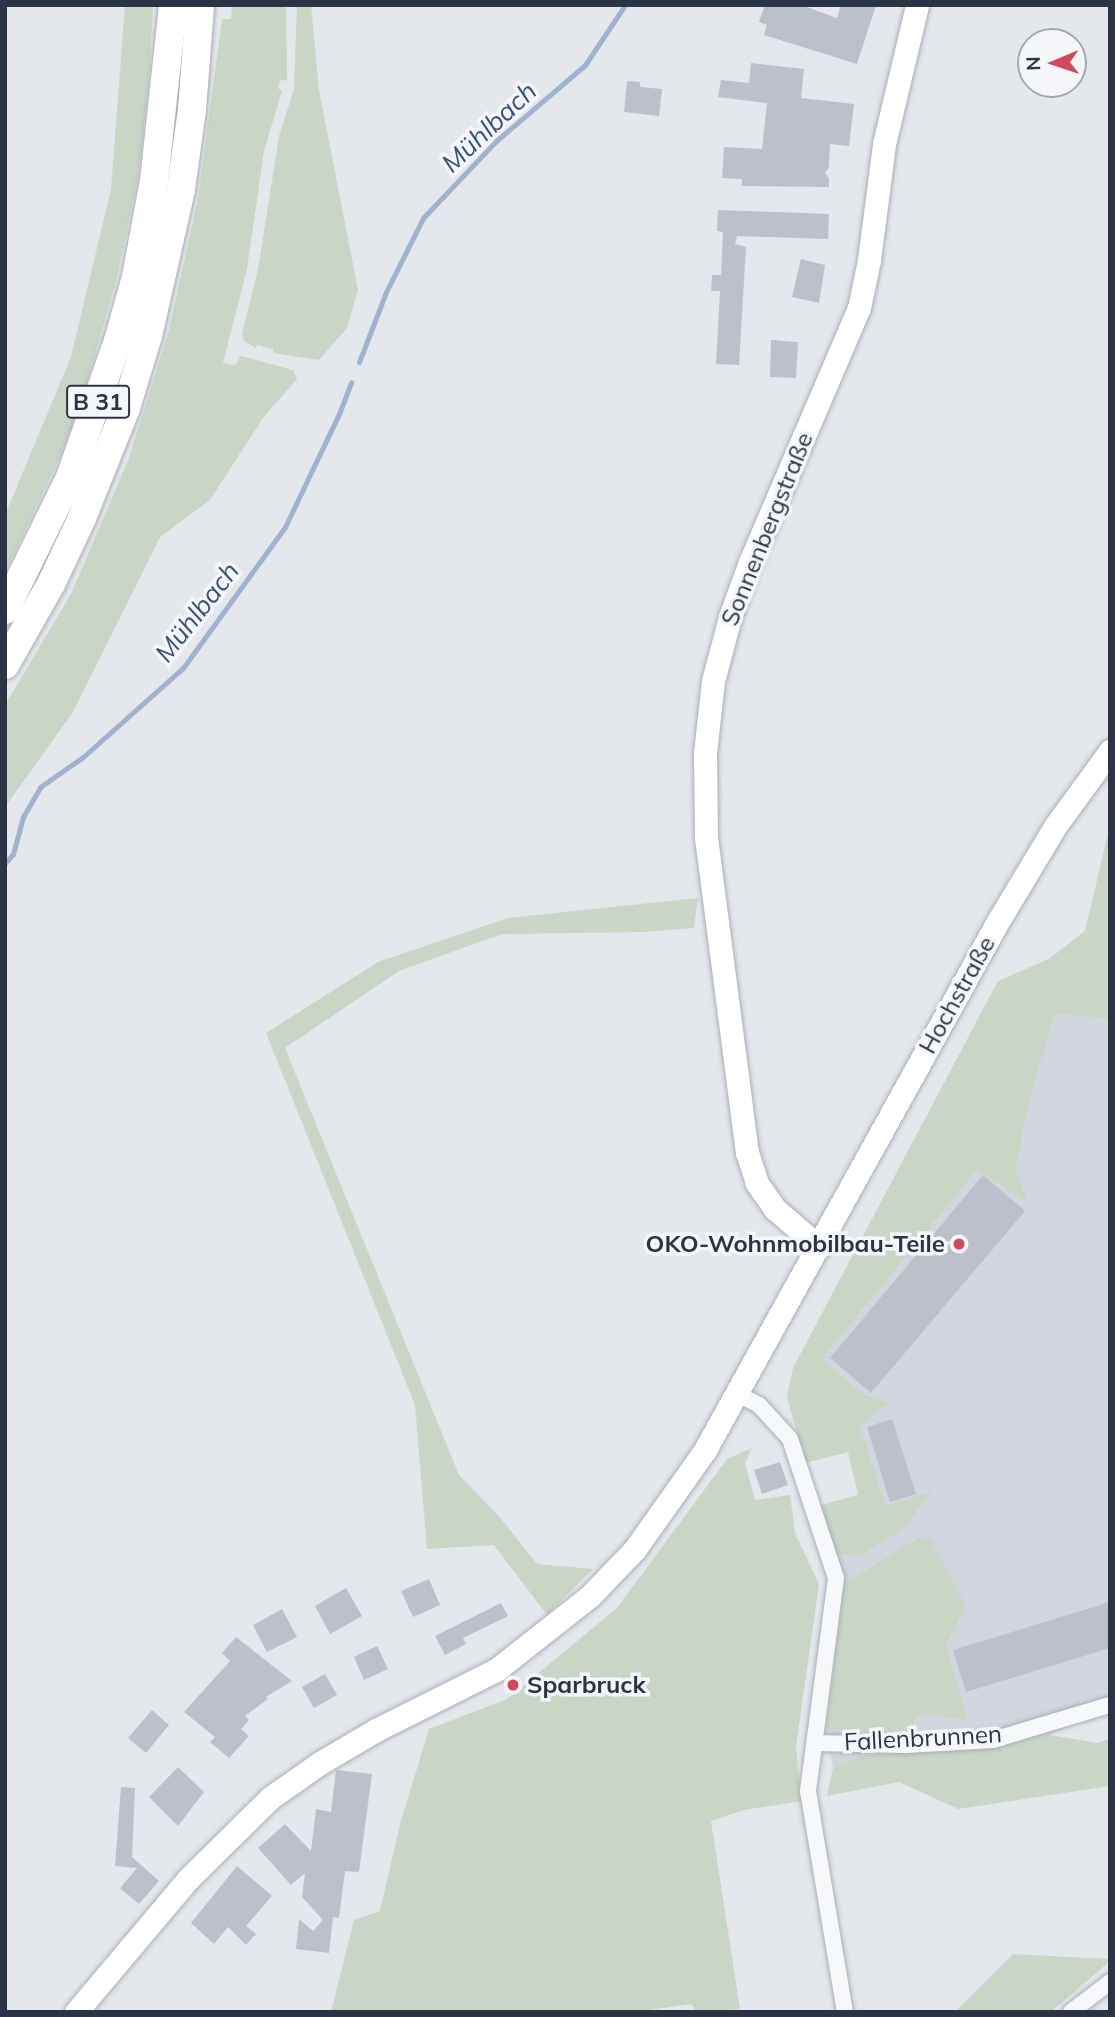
<!DOCTYPE html>
<html>
<head>
<meta charset="utf-8">
<style>
	body { margin:0 }
	#map { position:relative; width:1115px; height:2017px; overflow:hidden; background:#e4e7ec; font-family:Mulish,sans-serif }
	div>[style] { position:absolute }
	[style*='--x'] { left:calc(var(--x)*1px); top:calc(var(--y)*1px); width:calc(var(--w)*1px); rotate:calc(var(--a)*1deg) }
	.built>* { inset:0; background:#d2d6de }
	.green>* { inset:0; background:#c9d6c5 }
	.stream>* { height:5px; margin:-2.5px; padding:0 2.5px; transform-origin:2.5px; border-radius:2.5px; background:#9fb4cc }
	.building>* { inset:0; background:#bbc0ca }
	.roads { filter:drop-shadow(0 0 2px #a9aeb7) drop-shadow(0 0 2px #a9aeb7) }
	.street>* { height:16px; margin:-8px; padding:0 8px; transform-origin:8px; border-radius:8px; background:#f7f8fa }
	.secondary>* { height:23px; margin:-11.5px; padding:0 11.5px; transform-origin:11.5px; border-radius:11.5px; background:#fff }
	.highway>* { height:28px; margin:-14px; padding:0 14px; transform-origin:14px; border-radius:14px; background:#fff }
	.dots>* { width:19px; height:19px; translate:-50% -50%; box-sizing:border-box; border:4px solid #f4f6f9; border-radius:50% }
	span { translate:-50% -50%; white-space:nowrap; text-align:center; line-height:1.15; -webkit-text-stroke:7px #f4f6f9; paint-order:stroke }
	.shield-label span { padding:2px 5px; background:#f4f6f9; border:2px solid; border-radius:5px; -webkit-text-stroke-width:0 }
	.shield-label { font-size:23px; color:#2b3445; font-weight:700 }
	.street-label { font-size:24px; color:#2b3445 }
	.poi-label { font-size:24px; color:#2b3445; font-weight:700 }
	.right { translate:-100% -50%; text-align:right }
	.left { translate:0 -50%; text-align:left }
	.water-label { font-size:26px; color:#34527a; font-style:italic }
	.frame { position:absolute; inset:0; border:7px solid #2b3445; pointer-events:none }
	.north { position:absolute; left:1017px; top:28px; width:70px; height:70px; box-sizing:border-box; background:#f4f6f9; border:2px solid #a4a8b1; border-radius:50%; rotate:268deg; font-size:19px; font-weight:700; line-height:28px; text-align:center; color:#2b3445 }
	.north::after { content:''; display:block; margin:auto; width:24px; height:32px; background:#d1495b; clip-path:polygon(50% 0,100% 100%,50% 72%,0 100%) }
</style>
</head>
<body>
<div id="map">
	<div class="built">
		<div style="clip-path:polygon(1055px 1014px,1110px 1019px,1110px 1709px,1049px 1735px,984px 1749px,863px 1755px,833px 1768px,826px 1729px,896px 1736px,922px 1715px,946px 1646px,966px 1606px,915px 1540px,844px 1583px,836px 1555px,860px 1556px,903px 1529px,932px 1492px,886px 1506px,860px 1425px,891px 1403px,865px 1395px,822px 1359px,977px 1170px,1028px 1202px,1015px 1170px,1032px 1091px)"></div>
	</div>
	<div class="green">
		<div style="clip-path:polygon(125px 5px,153px 5px,149px 82px,138px 177px,117px 278px,81px 403px,58px 461px,5px 572px,5px 515px,71px 357px,111px 189px)"></div>
		<div style="clip-path:polygon(232px 5px,286px 5px,287px 78px,286px 81px,281px 79px,278px 88px,282px 91px,264px 151px,247px 269px,223px 363px,235px 365px,241px 356px,293px 370px,297px 379px,263px 418px,210px 500px,160px 537px,73px 712px,5px 807px,5px 705px,71px 594px,129px 458px,169px 330px,198px 199px,222px 19px,231px 19px)"></div>
		<div style="clip-path:polygon(297px 5px,311px 5px,319px 90px,358px 290px,347px 328px,319px 360px,274px 353px,273px 349px,257px 345px,256px 348px,244px 341px,242px 334px,258px 270px,279px 136px,294px 89px)"></div>
		<div style="clip-path:polygon(1110px 825px,1110px 1019px,1055px 1014px,1032px 1091px,1015px 1170px,1029px 1203px,977px 1170px,822px 1359px,865px 1395px,891px 1403px,860px 1425px,886px 1506px,933px 1491px,903px 1529px,860px 1556px,836px 1555px,821px 1505px,858px 1495px,848px 1452px,805px 1463px,787px 1397px,793px 1368px,998px 981px,1049px 959px,1085px 931px)"></div>
		<div style="clip-path:polygon(698px 898px,694px 928px,642px 932px,502px 934px,399px 971px,285px 1048px,459px 1475px,498px 1515px,537px 1564px,593px 1569px,547px 1615px,494px 1545px,427px 1549px,415px 1405px,266px 1033px,378px 962px,508px 918px)"></div>
		<div style="clip-path:polygon(752px 1448px,745px 1463px,755px 1500px,790px 1495px,795px 1533px,819px 1584px,796px 1747px,801px 1801px,744px 1810px,711px 1821px,740px 2009px,697px 2012px,691px 2004px,635px 2012px,331px 2012px,354px 1920px,380px 1911px,400px 1824px,429px 1729px,507px 1699px,617px 1608px,727px 1459px)"></div>
		<div style="clip-path:polygon(929px 1536px,966px 1606px,946px 1646px,967px 1719px,922px 1715px,896px 1736px,826px 1729px,844px 1583px,915px 1540px)"></div>
		<div style="clip-path:polygon(1049px 1735px,1098px 1743px,1110px 1738px,1110px 1786px,958px 1809px,899px 1782px,827px 1796px,833px 1768px,862px 1755px,984px 1749px)"></div>
		<div style="clip-path:polygon(1013px 1954px,1110px 1959px,1110px 1961px,1051px 2012px,955px 2012px)"></div>
	</div>
	<div class="stream">
		<div style="--x:359;--y:362;--w:75;--a:-68.9"></div>
		<div style="--x:386;--y:292;--w:83;--a:-63.4"></div>
		<div style="--x:423;--y:218;--w:106;--a:-46.5"></div>
		<div style="--x:496;--y:141;--w:117;--a:-40.5"></div>
		<div style="--x:585;--y:65;--w:72;--a:-56.3"></div>
		<div style="--x:5;--y:863;--w:12;--a:-48"></div>
		<div style="--x:13;--y:854;--w:38;--a:-75"></div>
		<div style="--x:23;--y:817;--w:34;--a:-60"></div>
		<div style="--x:40;--y:787;--w:52;--a:-34.9"></div>
		<div style="--x:83;--y:757;--w:134;--a:-41.7"></div>
		<div style="--x:183;--y:668;--w:174;--a:-54.1"></div>
		<div style="--x:285;--y:527;--w:125;--a:-64.5"></div>
		<div style="--x:339;--y:414;--w:34;--a:-69"></div>
	</div>
	<div class="building">
		<div style="clip-path:polygon(765px 5px,801px 5px,837px 18px,841px 5px,876px 5px,857px 64px,764px 35px,767px 25px,759px 22px)"></div>
		<div style="clip-path:polygon(751px 63px,804px 69px,801px 98px,854px 104px,849px 146px,830px 144px,829px 167px,825px 173px,829px 178px,829px 187px,742px 186px,742px 179px,722px 178px,724px 147px,762px 149px,767px 103px,718px 97px,721px 80px,749px 83px)"></div>
		<div style="clip-path:polygon(627px 81px,640px 82px,640px 87px,662px 89px,659px 116px,624px 112px)"></div>
		<div style="clip-path:polygon(718px 210px,829px 214px,828px 239px,737px 236px,735px 244px,746px 247px,739px 365px,716px 364px,720px 291px,711px 291px,712px 275px,721px 275px,723px 232px,717px 231px)"></div>
		<div style="clip-path:polygon(801px 259px,825px 265px,819px 303px,792px 297px)"></div>
		<div style="clip-path:polygon(771px 340px,798px 342px,796px 378px,770px 377px)"></div>
		<div style="clip-path:polygon(983px 1175px,1025px 1211px,871px 1393px,830px 1358px)"></div>
		<div style="clip-path:polygon(892px 1419px,916px 1494px,890px 1502px,867px 1427px)"></div>
		<div style="clip-path:polygon(780px 1462px,788px 1485px,762px 1494px,754px 1470px)"></div>
		<div style="clip-path:polygon(429px 1579px,440px 1605px,413px 1617px,401px 1591px)"></div>
		<div style="clip-path:polygon(346px 1588px,362px 1616px,330px 1634px,315px 1606px)"></div>
		<div style="clip-path:polygon(1110px 1602px,1110px 1648px,966px 1692px,953px 1650px)"></div>
		<div style="clip-path:polygon(501px 1603px,508px 1616px,463px 1638px,466px 1644px,445px 1655px,435px 1636px)"></div>
		<div style="clip-path:polygon(282px 1609px,297px 1637px,267px 1652px,253px 1625px)"></div>
		<div style="clip-path:polygon(236px 1637px,292px 1681px,266px 1697px,268px 1699px,245px 1716px,249px 1720px,241px 1729px,249px 1736px,229px 1758px,210px 1742px,215px 1737px,184px 1712px,230px 1661px,222px 1653px)"></div>
		<div style="clip-path:polygon(377px 1646px,388px 1669px,364px 1680px,354px 1657px)"></div>
		<div style="clip-path:polygon(325px 1674px,337px 1695px,314px 1708px,302px 1687px)"></div>
		<div style="clip-path:polygon(152px 1710px,169px 1725px,146px 1753px,128px 1738px)"></div>
		<div style="clip-path:polygon(178px 1767px,204px 1792px,178px 1826px,149px 1797px)"></div>
		<div style="clip-path:polygon(336px 1770px,372px 1774px,359px 1872px,345px 1871px,339px 1918px,333px 1917px,329px 1953px,296px 1949px,299px 1919px,313px 1931px,323px 1920px,302px 1897px,305px 1873px,291px 1885px,258px 1848px,285px 1824px,311px 1851px,316px 1809px,331px 1812px)"></div>
		<div style="clip-path:polygon(121px 1787px,135px 1788px,132px 1857px,159px 1881px,139px 1904px,120px 1888px,137px 1868px,115px 1866px)"></div>
		<div style="clip-path:polygon(237px 1866px,272px 1896px,246px 1926px,256px 1934px,246px 1945px,228px 1927px,214px 1944px,191px 1923px)"></div>
	</div>
	<div class="roads">
		<div class="street">
			<div style="--x:738;--y:1394;--w:24;--a:28"></div>
			<div style="--x:759;--y:1405;--w:46;--a:47.6"></div>
			<div style="--x:790;--y:1439;--w:146;--a:71.7"></div>
			<div style="--x:836;--y:1578;--w:215;--a:97.5"></div>
			<div style="--x:808;--y:1791;--w:224;--a:80.5"></div>
			<div style="--x:815;--y:1743;--w:91;--a:1.3"></div>
			<div style="--x:906;--y:1745;--w:87;--a:-3.3"></div>
			<div style="--x:993;--y:1740;--w:122;--a:-16.7"></div>
			<div style="--x:1071;--y:2012;--w:49;--a:-37.6"></div>
		</div>
		<div class="secondary">
			<div style="--x:819;--y:1247;--w:58;--a:-139.2"></div>
			<div style="--x:775;--y:1209;--w:32;--a:-125"></div>
			<div style="--x:757;--y:1183;--w:32;--a:-108"></div>
			<div style="--x:747;--y:1153;--w:319;--a:-97.4"></div>
			<div style="--x:706;--y:837;--w:84;--a:-90.7"></div>
			<div style="--x:705;--y:753;--w:72;--a:-83.7"></div>
			<div style="--x:713;--y:681;--w:66;--a:-75.1"></div>
			<div style="--x:730;--y:617;--w:59;--a:-70"></div>
			<div style="--x:750;--y:562;--w:276;--a:-66.8"></div>
			<div style="--x:859;--y:308;--w:49;--a:-78.2"></div>
			<div style="--x:869;--y:260;--w:117;--a:-82.6"></div>
			<div style="--x:884;--y:144;--w:143;--a:-76.6"></div>
			<div style="--x:76;--y:2012;--w:174;--a:-49.9"></div>
			<div style="--x:188;--y:1879;--w:115;--a:-44.6"></div>
			<div style="--x:270;--y:1798;--w:61;--a:-35"></div>
			<div style="--x:320;--y:1763;--w:65;--a:-30.5"></div>
			<div style="--x:376;--y:1730;--w:134;--a:-26.6"></div>
			<div style="--x:496;--y:1670;--w:120;--a:-38.2"></div>
			<div style="--x:590;--y:1596;--w:65;--a:-46.2"></div>
			<div style="--x:635;--y:1549;--w:121;--a:-54.7"></div>
			<div style="--x:705;--y:1450;--w:602;--a:-61.01"></div>
			<div style="--x:997;--y:923;--w:114;--a:-59"></div>
			<div style="--x:1056;--y:825;--w:92;--a:-53.9"></div>
		</div>
		<div class="highway">
			<div style="--x:5;--y:610;--w:150;--a:-63.9"></div>
			<div style="--x:71;--y:475;--w:142;--a:-70.7"></div>
			<div style="--x:118;--y:341;--w:66;--a:-74.3"></div>
			<div style="--x:136;--y:277;--w:98;--a:-79.4"></div>
			<div style="--x:154;--y:181;--w:177;--a:-83.8"></div>
			<div style="--x:5;--y:665;--w:93;--a:-60.4"></div>
			<div style="--x:51;--y:584;--w:73;--a:-64.8"></div>
			<div style="--x:82;--y:518;--w:118;--a:-68.2"></div>
			<div style="--x:126;--y:408;--w:75;--a:-73"></div>
			<div style="--x:148;--y:336;--w:151;--a:-77.3"></div>
			<div style="--x:181;--y:189;--w:80;--a:-82.1"></div>
			<div style="--x:192;--y:110;--w:105;--a:-85.6"></div>
		</div>
	</div>
	<div class="dots">
		<div style="left:959px;top:1244px;background:#d1495b"></div>
		<div style="left:513px;top:1685px;background:#d1495b"></div>
	</div>
	<div class="shield-label">
		<span style="left:98px;top:402px">B 31</span>
	</div>
	<div class="street-label">
		<span style="left:767px;top:529px;rotate:-68deg">Sonnenbergstraße</span>
		<span style="left:957px;top:995px;rotate:-61deg">Hochstraße</span>
		<span style="left:923px;top:1738px;rotate:-3deg">Fallenbrunnen</span>
	</div>
	<div class="poi-label">
		<span class="right" style="left:945px;top:1244px">OKO-Wohnmobilbau-Teile</span>
		<span class="left" style="left:527px;top:1685px">Sparbruck</span>
	</div>
	<div class="water-label">
		<span style="left:489px;top:127px;rotate:-43deg">Mühlbach</span>
		<span style="left:197px;top:612px;rotate:-52deg">Mühlbach</span>
	</div>
	<div class="frame"></div>
	<div class="north">N</div>
</div>
</body>
</html>
